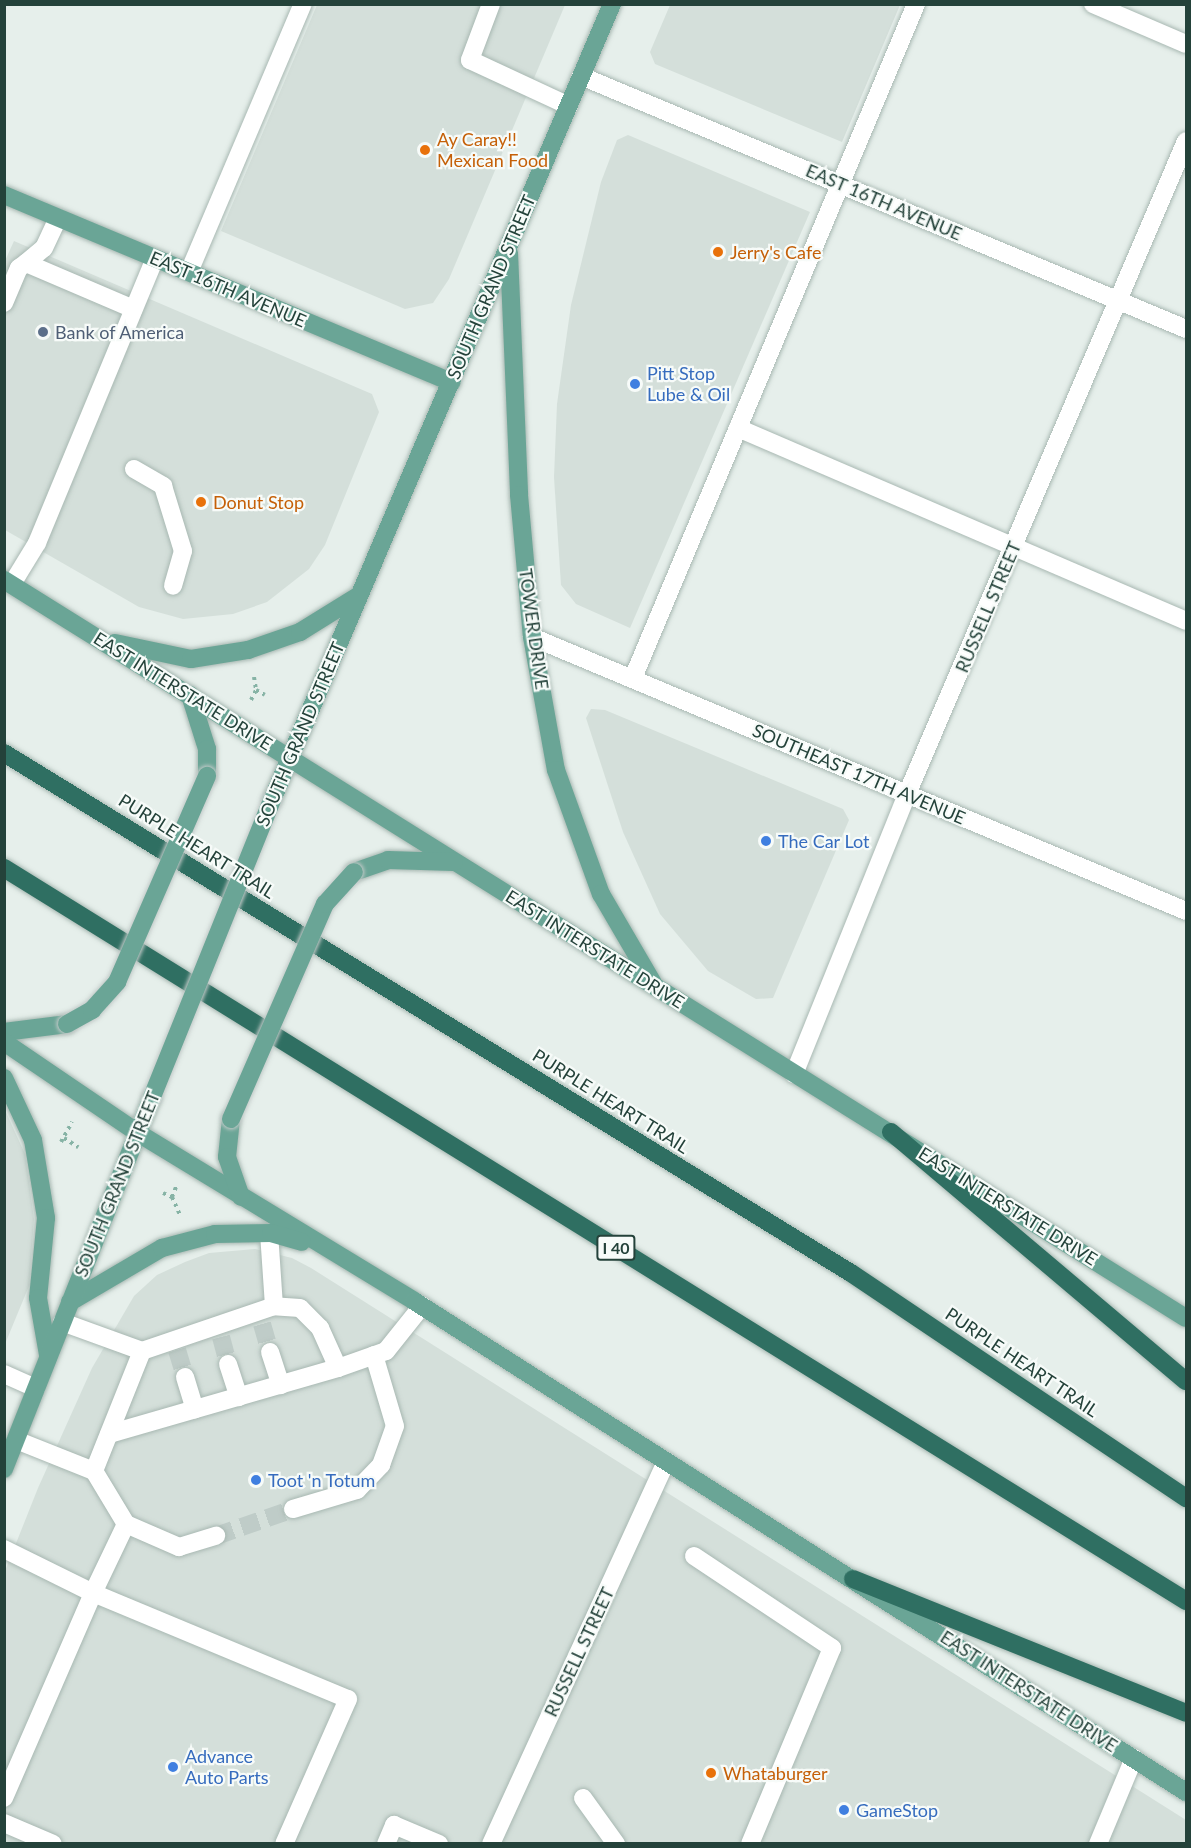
<!DOCTYPE html>
<html>
<head>
<meta charset="utf-8">
<style>
	body { margin:0 }
	#map { position:relative; width:1191px; height:1848px; overflow:hidden; background:#e6efeb; font-family:Lato,sans-serif }
	div>[style] { position:absolute }
	[style*='--x'] { left:calc(var(--x)*1px); top:calc(var(--y)*1px); width:calc(var(--w)*1px); rotate:calc(var(--a)*1deg) }
	.built>* { inset:0; background:#d4dfda }
	.minor-tunnel>* { height:18px; margin-top:-9px; transform-origin:0; background:repeating-linear-gradient(90deg,#bfccc8 0 18px,transparent 0 27px) }
	.path>* { height:4px; margin-top:-2px; transform-origin:0; background:repeating-linear-gradient(90deg,#86b3a5 0 3px,transparent 0 7.5px) }
	.roads { filter:drop-shadow(0 0 2px #a8b8b2) drop-shadow(0 0 2px #a8b8b2) }
	.minor>* { height:18px; margin:-9px; padding:0 9px; transform-origin:9px; border-radius:9px; background:#fff }
	.major>* { height:18px; margin:-9px; padding:0 9px; transform-origin:9px; border-radius:9px; background:#6aa596 }
	.highway>* { height:18px; margin:-9px; padding:0 9px; transform-origin:9px; border-radius:9px; background:#2f6f62 }
	.bridges { filter:drop-shadow(0 0 2px #c2cac8) drop-shadow(0 0 2px #c2cac8) }
	.major-bridge>* { height:18px; margin:-9px; padding:0 9px; transform-origin:9px; border-radius:9px; background:#6aa596 }
	.dots>* { width:16px; height:16px; translate:-50% -50%; box-sizing:border-box; border:3px solid #f7fbf9; border-radius:50% }
	span { translate:-50% -50%; white-space:nowrap; text-align:center; line-height:1.15; -webkit-text-stroke:4.5px #f7fbf9; paint-order:stroke }
	.shield-label span { padding:2px 4px; background:#f7fbf9; border:2px solid; border-radius:4px; -webkit-text-stroke-width:0 }
	.shield-label { font-size:16px; color:#24423a; font-weight:700 }
	.food-label { font-size:18px; color:#c56008 }
	.left { translate:0 -50%; text-align:left }
	.street-label { font-size:18px; color:#24423a }
	.service-label { font-size:18px; color:#4e5e75 }
	.shop-label { font-size:18px; color:#366cbe }
	.frame { position:absolute; inset:0; border:6px solid #24423a; pointer-events:none }
</style>
</head>
<body>
<div id="map">
	<div class="built">
		<div style="clip-path:polygon(317px 5px,565px 5px,449px 279px,433px 303px,405px 309px,221px 231px)"></div>
		<div style="clip-path:polygon(670px 5px,670px 4px,900px 5px,842px 142px,655px 64px,650px 52px)"></div>
		<div style="clip-path:polygon(628px 135px,810px 212px,630px 628px,576px 604px,561px 585px,554px 477px,557px 404px,571px 305px,601px 182px,617px 140px)"></div>
		<div style="clip-path:polygon(14px 241px,372px 394px,379px 412px,325px 545px,309px 569px,267px 602px,233px 614px,183px 619px,139px 607px,5px 530px,4px 263px)"></div>
		<div style="clip-path:polygon(591px 709px,605px 710px,843px 809px,849px 820px,773px 998px,756px 999px,708px 971px,660px 914px,623px 832px,586px 718px)"></div>
		<div style="clip-path:polygon(5px 1110px,25px 1154px,34px 1219px,29px 1286px,5px 1344px)"></div>
		<div style="clip-path:polygon(255px 1249px,292px 1258px,311px 1268px,1186px 1820px,1186px 1844px,5px 1844px,5px 1571px,38px 1488px,92px 1368px,134px 1296px,157px 1275px,185px 1262px,209px 1253px)"></div>
	</div>
	<div class="minor-tunnel">
		<div style="--x:262;--y:1324;--w:29;--a:74"></div>
		<div style="--x:221;--y:1337;--w:28;--a:75"></div>
		<div style="--x:177;--y:1350;--w:28;--a:73"></div>
		<div style="--x:216;--y:1536;--w:82;--a:-19.3"></div>
	</div>
	<div class="path">
		<div style="--x:254;--y:677;--w:13;--a:81"></div>
		<div style="--x:256;--y:690;--w:10;--a:29"></div>
		<div style="--x:251;--y:700;--w:11;--a:-63"></div>
		<div style="--x:64;--y:1138;--w:17;--a:33"></div>
		<div style="--x:61;--y:1142;--w:23;--a:-61"></div>
		<div style="--x:163;--y:1193;--w:10;--a:24"></div>
		<div style="--x:172;--y:1197;--w:11;--a:-68"></div>
		<div style="--x:172;--y:1197;--w:20;--a:66"></div>
	</div>
	<div class="roads">
		<div class="minor">
			<div style="--x:491;--y:4;--w:60;--a:110.6"></div>
			<div style="--x:470;--y:60;--w:109;--a:24.9"></div>
			<div style="--x:1093;--y:4;--w:101;--a:23.3"></div>
			<div style="--x:581;--y:76;--w:656;--a:22.69"></div>
			<div style="--x:26;--y:263;--w:23;--a:-40"></div>
			<div style="--x:44;--y:248;--w:33;--a:-65"></div>
			<div style="--x:189;--y:272;--w:291;--a:-67"></div>
			<div style="--x:4;--y:303;--w:38;--a:-67"></div>
			<div style="--x:19;--y:268;--w:9;--a:-36"></div>
			<div style="--x:26;--y:263;--w:117;--a:23.1"></div>
			<div style="--x:738;--y:428;--w:488;--a:23.3"></div>
			<div style="--x:134;--y:469;--w:34;--a:30"></div>
			<div style="--x:163;--y:486;--w:68;--a:72.9"></div>
			<div style="--x:183;--y:551;--w:36;--a:106"></div>
			<div style="--x:12;--y:584;--w:48;--a:-58.6"></div>
			<div style="--x:37;--y:543;--w:308;--a:-67.5"></div>
			<div style="--x:532;--y:637;--w:709;--a:22.73"></div>
			<div style="--x:633;--y:678;--w:731;--a:-67.22"></div>
			<div style="--x:794;--y:1074;--w:302;--a:-68"></div>
			<div style="--x:907;--y:794;--w:710;--a:-66.86"></div>
			<div style="--x:142;--y:1351;--w:139;--a:-18.8"></div>
			<div style="--x:274;--y:1306;--w:73;--a:-93.9"></div>
			<div style="--x:270;--y:1352;--w:35;--a:72"></div>
			<div style="--x:228;--y:1364;--w:35;--a:72"></div>
			<div style="--x:338;--y:1368;--w:51;--a:-19.5"></div>
			<div style="--x:386;--y:1351;--w:58;--a:-51.3"></div>
			<div style="--x:4;--y:1374;--w:35;--a:24"></div>
			<div style="--x:185;--y:1377;--w:34;--a:73"></div>
			<div style="--x:109;--y:1434;--w:238;--a:-16.1"></div>
			<div style="--x:338;--y:1368;--w:44;--a:-114.2"></div>
			<div style="--x:320;--y:1328;--w:28;--a:-135"></div>
			<div style="--x:300;--y:1308;--w:26;--a:-176"></div>
			<div style="--x:16;--y:1440;--w:84;--a:21.7"></div>
			<div style="--x:293;--y:1509;--w:67;--a:-16.5"></div>
			<div style="--x:357;--y:1490;--w:35;--a:-46"></div>
			<div style="--x:381;--y:1465;--w:41;--a:-70.3"></div>
			<div style="--x:395;--y:1426;--w:74;--a:-106.5"></div>
			<div style="--x:126;--y:1524;--w:58;--a:23.5"></div>
			<div style="--x:179;--y:1547;--w:39;--a:-17"></div>
			<div style="--x:4;--y:1549;--w:99;--a:26.3"></div>
			<div style="--x:93;--y:1593;--w:76;--a:-64.4"></div>
			<div style="--x:126;--y:1524;--w:62;--a:-121.1"></div>
			<div style="--x:94;--y:1471;--w:129;--a:-68.2"></div>
			<div style="--x:142;--y:1351;--w:85;--a:-160.1"></div>
			<div style="--x:694;--y:1556;--w:166;--a:33.7"></div>
			<div style="--x:832;--y:1648;--w:212;--a:112.7"></div>
			<div style="--x:4;--y:1798;--w:223;--a:-66.5"></div>
			<div style="--x:93;--y:1593;--w:276;--a:22.6"></div>
			<div style="--x:348;--y:1699;--w:158;--a:113.8"></div>
			<div style="--x:583;--y:1798;--w:57;--a:54.3"></div>
			<div style="--x:4;--y:1823;--w:53;--a:23.2"></div>
			<div style="--x:386;--y:1844;--w:21;--a:-67"></div>
			<div style="--x:394;--y:1825;--w:49;--a:22.9"></div>
			<div style="--x:491;--y:1844;--w:421;--a:-65.4"></div>
			<div style="--x:1098;--y:1844;--w:93;--a:-67.3"></div>
		</div>
		<div class="major">
			<div style="--x:4;--y:195;--w:485;--a:22.7"></div>
			<div style="--x:509;--y:253;--w:242;--a:87.6"></div>
			<div style="--x:519;--y:495;--w:143;--a:84.8"></div>
			<div style="--x:532;--y:637;--w:135;--a:79.8"></div>
			<div style="--x:556;--y:770;--w:132;--a:70.1"></div>
			<div style="--x:601;--y:894;--w:103;--a:59.7"></div>
			<div style="--x:4;--y:580;--w:1393;--a:31.98"></div>
			<div style="--x:115;--y:643;--w:78;--a:11.9"></div>
			<div style="--x:191;--y:659;--w:58;--a:-9"></div>
			<div style="--x:248;--y:650;--w:55;--a:-19.1"></div>
			<div style="--x:300;--y:632;--w:68;--a:-31.8"></div>
			<div style="--x:190;--y:695;--w:57;--a:72.5"></div>
			<div style="--x:207;--y:749;--w:27;--a:90"></div>
			<div style="--x:272;--y:800;--w:866;--a:-66.87"></div>
			<div style="--x:354;--y:872;--w:36;--a:-19"></div>
			<div style="--x:388;--y:860;--w:66;--a:1.7"></div>
			<div style="--x:4;--y:1032;--w:64;--a:-7.2"></div>
			<div style="--x:4;--y:1042;--w:162;--a:34.2"></div>
			<div style="--x:138;--y:1133;--w:323;--a:31.3"></div>
			<div style="--x:414;--y:1301;--w:915;--a:32.46"></div>
			<div style="--x:4;--y:1078;--w:68;--a:64.9"></div>
			<div style="--x:33;--y:1140;--w:79;--a:80.5"></div>
			<div style="--x:46;--y:1218;--w:80;--a:95.7"></div>
			<div style="--x:38;--y:1298;--w:58;--a:80"></div>
			<div style="--x:231;--y:1119;--w:38;--a:96"></div>
			<div style="--x:227;--y:1157;--w:42;--a:70.7"></div>
			<div style="--x:70;--y:1302;--w:107;--a:-30.4"></div>
			<div style="--x:162;--y:1248;--w:55;--a:-14.8"></div>
			<div style="--x:215;--y:1234;--w:56;--a:-1"></div>
			<div style="--x:271;--y:1233;--w:32;--a:16"></div>
			<div style="--x:4;--y:1469;--w:400;--a:-68.3"></div>
		</div>
		<div class="highway">
			<div style="--x:4;--y:753;--w:994;--a:31.55"></div>
			<div style="--x:851;--y:1273;--w:404;--a:33.9"></div>
			<div style="--x:4;--y:868;--w:1391;--a:31.8"></div>
			<div style="--x:891;--y:1132;--w:386;--a:40.2"></div>
			<div style="--x:853;--y:1579;--w:359;--a:21.9"></div>
		</div>
	</div>
	<div class="bridges">
		<div class="major-bridge">
			<div style="--x:67;--y:1024;--w:29;--a:-29"></div>
			<div style="--x:92;--y:1010;--w:38;--a:-48"></div>
			<div style="--x:117;--y:982;--w:225;--a:-66.4"></div>
			<div style="--x:152;--y:1097;--w:320;--a:-68"></div>
			<div style="--x:231;--y:1119;--w:235;--a:-66.4"></div>
			<div style="--x:325;--y:904;--w:43;--a:-47.8"></div>
		</div>
	</div>
	<div class="dots">
		<div style="left:425px;top:150px;background:#e8710a"></div>
		<div style="left:718px;top:252px;background:#e8710a"></div>
		<div style="left:43px;top:332px;background:#5c6f8a"></div>
		<div style="left:635px;top:384px;background:#3f7fe0"></div>
		<div style="left:201px;top:502px;background:#e8710a"></div>
		<div style="left:766px;top:841px;background:#3f7fe0"></div>
		<div style="left:256px;top:1480px;background:#3f7fe0"></div>
		<div style="left:173px;top:1767px;background:#3f7fe0"></div>
		<div style="left:711px;top:1773px;background:#e8710a"></div>
		<div style="left:844px;top:1810px;background:#3f7fe0"></div>
	</div>
	<div class="shield-label">
		<span style="left:616px;top:1248px">I 40</span>
	</div>
	<div class="food-label">
		<span class="left" style="left:437px;top:150px">Ay Caray!!<br>Mexican Food</span>
		<span class="left" style="left:730px;top:252px">Jerry's Cafe</span>
		<span class="left" style="left:213px;top:502px">Donut Stop</span>
		<span class="left" style="left:723px;top:1773px">Whataburger</span>
	</div>
	<div class="street-label">
		<span style="left:884px;top:202px;rotate:23deg">EAST 16TH AVENUE</span>
		<span style="left:491px;top:287px;rotate:-67deg">SOUTH GRAND STREET</span>
		<span style="left:228px;top:289px;rotate:23deg">EAST 16TH AVENUE</span>
		<span style="left:988px;top:607px;rotate:-67deg">RUSSELL STREET</span>
		<span style="left:534px;top:629px;rotate:82deg">TOWER DRIVE</span>
		<span style="left:183px;top:691px;rotate:32deg">EAST INTERSTATE DRIVE</span>
		<span style="left:300px;top:734px;rotate:-67deg">SOUTH GRAND STREET</span>
		<span style="left:859px;top:774px;rotate:23deg">SOUTHEAST 17TH AVENUE</span>
		<span style="left:197px;top:846px;rotate:32deg">PURPLE HEART TRAIL</span>
		<span style="left:595px;top:949px;rotate:32deg">EAST INTERSTATE DRIVE</span>
		<span style="left:611px;top:1101px;rotate:32deg">PURPLE HEART TRAIL</span>
		<span style="left:117px;top:1184px;rotate:-68deg">SOUTH GRAND STREET</span>
		<span style="left:1008px;top:1206px;rotate:32deg">EAST INTERSTATE DRIVE</span>
		<span style="left:1022px;top:1362px;rotate:34deg">PURPLE HEART TRAIL</span>
		<span style="left:579px;top:1652px;rotate:-65deg">RUSSELL STREET</span>
		<span style="left:1029px;top:1691px;rotate:33deg">EAST INTERSTATE DRIVE</span>
	</div>
	<div class="service-label">
		<span class="left" style="left:55px;top:332px">Bank of America</span>
	</div>
	<div class="shop-label">
		<span class="left" style="left:647px;top:384px">Pitt Stop<br>Lube &amp; Oil</span>
		<span class="left" style="left:778px;top:841px">The Car Lot</span>
		<span class="left" style="left:268px;top:1480px">Toot 'n Totum</span>
		<span class="left" style="left:185px;top:1767px">Advance<br>Auto Parts</span>
		<span class="left" style="left:856px;top:1810px">GameStop</span>
	</div>
	<div class="frame"></div>
</div>
</body>
</html>
